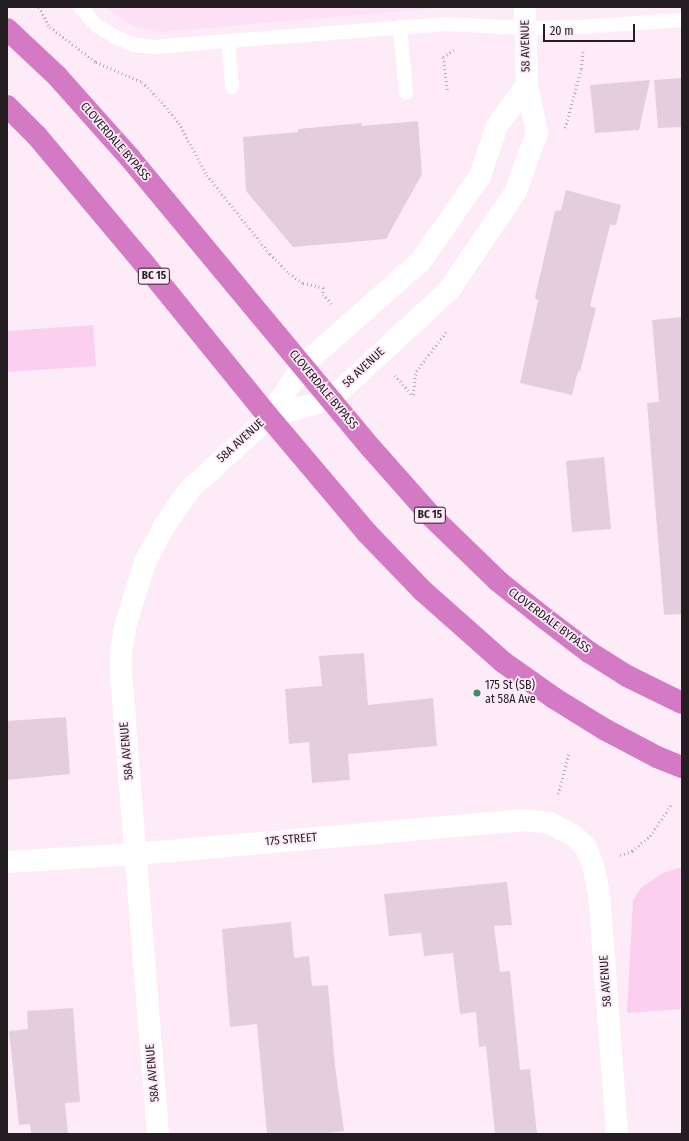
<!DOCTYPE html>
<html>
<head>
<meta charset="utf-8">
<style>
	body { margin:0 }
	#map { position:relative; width:689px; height:1141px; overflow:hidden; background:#fdebf8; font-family:"Fira Sans Condensed",sans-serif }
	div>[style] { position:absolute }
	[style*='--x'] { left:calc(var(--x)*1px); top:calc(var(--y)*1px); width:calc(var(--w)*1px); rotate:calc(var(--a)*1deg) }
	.built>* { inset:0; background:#fde0f5 }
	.green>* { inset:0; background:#fccef0 }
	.building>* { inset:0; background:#e4cede }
	.path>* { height:2.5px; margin-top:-1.25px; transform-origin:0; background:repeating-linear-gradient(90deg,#b9abb5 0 1px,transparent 0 4px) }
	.service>* { height:14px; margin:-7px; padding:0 7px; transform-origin:7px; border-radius:7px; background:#fff }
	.minor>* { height:22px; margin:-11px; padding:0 11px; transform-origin:11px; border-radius:11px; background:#fff }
	.tertiary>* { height:22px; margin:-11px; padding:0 11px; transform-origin:11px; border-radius:11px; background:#fff }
	.trunk>* { height:22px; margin:-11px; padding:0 11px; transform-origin:11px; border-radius:11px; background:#d47ac4 }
	.dots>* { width:11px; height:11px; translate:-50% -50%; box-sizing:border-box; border:2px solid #fdebf8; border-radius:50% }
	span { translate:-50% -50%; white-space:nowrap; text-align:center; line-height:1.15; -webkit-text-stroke:3.5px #fdebf8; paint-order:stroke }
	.shield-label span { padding:1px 3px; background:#fdebf8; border:1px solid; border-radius:3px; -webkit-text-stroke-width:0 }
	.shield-label { font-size:11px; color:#241d22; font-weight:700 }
	.street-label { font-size:12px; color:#241d22 }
	.poi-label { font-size:12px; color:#241d22 }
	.left { translate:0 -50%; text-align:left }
	.frame { position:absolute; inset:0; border:8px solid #241d22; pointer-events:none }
	.scale { position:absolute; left:543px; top:24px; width:92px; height:18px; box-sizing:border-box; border:2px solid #241d22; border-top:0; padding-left:5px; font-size:12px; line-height:14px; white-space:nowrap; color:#241d22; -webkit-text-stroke:3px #fdebf8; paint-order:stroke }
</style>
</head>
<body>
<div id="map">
	<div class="built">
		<div style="clip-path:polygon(105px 7px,451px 7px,158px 32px,134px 26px)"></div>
	</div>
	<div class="green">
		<div style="clip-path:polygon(93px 325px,96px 366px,7px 372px,7px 331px)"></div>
		<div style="clip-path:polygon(682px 867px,682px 1009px,627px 1013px,633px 900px,642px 887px,663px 873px)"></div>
	</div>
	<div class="building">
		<div style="clip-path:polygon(682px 78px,682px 127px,658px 128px,654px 80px)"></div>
		<div style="clip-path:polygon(650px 80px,639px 130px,595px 133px,590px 85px)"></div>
		<div style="clip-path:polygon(418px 121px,422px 174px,386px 239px,293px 247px,246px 191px,243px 137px,298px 132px,298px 129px,362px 123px,362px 126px)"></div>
		<div style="clip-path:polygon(566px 190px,621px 205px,616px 225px,610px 225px,590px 306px,596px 308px,580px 372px,578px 371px,572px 395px,520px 383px,538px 301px,535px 297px,555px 211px,561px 210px)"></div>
		<div style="clip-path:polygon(682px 317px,682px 614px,664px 615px,647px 403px,659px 402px,652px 320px)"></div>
		<div style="clip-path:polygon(604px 457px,611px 529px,572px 532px,566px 461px)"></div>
		<div style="clip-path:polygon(364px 653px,368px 705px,433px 698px,437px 746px,348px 754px,350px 780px,312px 783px,309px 742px,289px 744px,285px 689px,322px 686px,319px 656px)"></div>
		<div style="clip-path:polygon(66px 717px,70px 774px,7px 780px,7px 721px)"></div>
		<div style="clip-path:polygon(507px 882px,512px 925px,494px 926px,500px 972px,510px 971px,520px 1070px,530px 1069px,537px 1134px,495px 1134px,486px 1046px,479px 1047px,476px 1012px,460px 1014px,453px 953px,424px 956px,421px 933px,389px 936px,384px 894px)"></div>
		<div style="clip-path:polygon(291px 922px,294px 958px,309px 956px,312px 986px,328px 985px,335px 1066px,344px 1131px,316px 1134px,267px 1134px,257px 1024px,230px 1027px,222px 929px)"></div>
		<div style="clip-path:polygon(73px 1008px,80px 1102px,65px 1103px,68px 1134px,31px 1134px,30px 1124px,19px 1125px,9px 1031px,28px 1029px,27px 1011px)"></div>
	</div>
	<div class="path">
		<div style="--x:39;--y:7;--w:23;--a:61"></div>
		<div style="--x:50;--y:27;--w:58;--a:37.3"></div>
		<div style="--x:96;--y:62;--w:50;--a:23.5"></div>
		<div style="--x:142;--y:82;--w:28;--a:45"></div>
		<div style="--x:162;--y:102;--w:27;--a:51"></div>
		<div style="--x:179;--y:123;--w:59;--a:61.7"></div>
		<div style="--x:207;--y:175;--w:101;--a:51.4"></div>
		<div style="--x:270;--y:254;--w:27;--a:45"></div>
		<div style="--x:289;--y:273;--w:17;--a:36"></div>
		<div style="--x:303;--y:283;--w:22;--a:13"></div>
		<div style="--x:324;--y:288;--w:6;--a:99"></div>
		<div style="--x:323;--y:294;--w:13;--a:48"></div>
		<div style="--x:447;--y:90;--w:33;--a:-97"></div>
		<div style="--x:443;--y:57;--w:14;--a:-34"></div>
		<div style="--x:565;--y:128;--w:61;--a:-74.8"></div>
		<div style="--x:581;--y:69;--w:19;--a:-84"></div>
		<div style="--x:395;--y:375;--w:28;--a:49"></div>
		<div style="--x:413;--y:395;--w:24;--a:-83"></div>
		<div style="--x:416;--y:371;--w:51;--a:-52.2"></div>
		<div style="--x:558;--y:794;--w:43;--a:-75.3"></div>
		<div style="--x:620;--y:855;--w:13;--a:-18"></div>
		<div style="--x:632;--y:851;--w:23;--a:-40"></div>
		<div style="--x:650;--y:836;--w:37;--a:-56"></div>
	</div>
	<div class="service">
		<div style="--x:80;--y:7;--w:25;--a:48"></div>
		<div style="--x:97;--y:26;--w:21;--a:31"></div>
		<div style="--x:115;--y:37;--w:22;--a:22"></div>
		<div style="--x:135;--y:45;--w:18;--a:6"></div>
		<div style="--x:153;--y:47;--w:291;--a:-4.5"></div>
		<div style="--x:443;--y:24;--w:84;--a:2.7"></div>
		<div style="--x:527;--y:28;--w:54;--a:-1.1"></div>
		<div style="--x:581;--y:27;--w:101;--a:-4"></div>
		<div style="--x:400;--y:27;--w:66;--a:84.8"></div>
		<div style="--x:228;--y:41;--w:46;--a:85"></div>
	</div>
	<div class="minor">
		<div style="--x:7;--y:862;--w:128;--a:-3.6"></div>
		<div style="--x:135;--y:854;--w:388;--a:-5"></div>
		<div style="--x:522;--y:820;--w:28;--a:6"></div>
		<div style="--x:550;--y:823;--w:26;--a:28"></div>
		<div style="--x:573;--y:835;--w:16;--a:43"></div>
		<div style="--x:585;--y:846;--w:21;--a:67"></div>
		<div style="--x:593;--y:865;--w:29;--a:78"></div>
		<div style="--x:599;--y:893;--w:242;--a:85.7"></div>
		<div style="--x:158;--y:1134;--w:457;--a:-94.6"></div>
		<div style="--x:121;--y:679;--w:28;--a:-90"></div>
		<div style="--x:121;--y:651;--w:27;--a:-80"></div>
		<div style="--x:126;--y:624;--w:65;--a:-73"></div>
		<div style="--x:145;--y:562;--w:42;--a:-61.6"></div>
		<div style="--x:165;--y:525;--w:42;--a:-55.6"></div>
		<div style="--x:189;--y:490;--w:108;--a:-42.4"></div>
	</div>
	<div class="tertiary">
		<div style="--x:269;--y:417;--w:65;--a:-16.2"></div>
		<div style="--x:331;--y:399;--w:161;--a:-42.7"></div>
		<div style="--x:449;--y:290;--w:117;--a:-55.8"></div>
		<div style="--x:515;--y:193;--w:64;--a:-69.9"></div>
		<div style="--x:537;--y:133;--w:49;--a:-101.8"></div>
		<div style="--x:527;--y:85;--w:78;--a:-91.5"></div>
		<div style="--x:269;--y:417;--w:62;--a:-56.8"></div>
		<div style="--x:303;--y:365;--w:156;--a:-41.4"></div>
		<div style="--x:420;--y:262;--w:105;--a:-55.1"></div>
		<div style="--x:480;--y:176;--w:53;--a:-71.2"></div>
		<div style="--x:497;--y:126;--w:51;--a:-53.8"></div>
	</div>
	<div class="trunk">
		<div style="--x:7;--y:29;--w:69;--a:43.2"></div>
		<div style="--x:57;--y:76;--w:110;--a:48.3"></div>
		<div style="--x:130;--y:158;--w:377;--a:50.3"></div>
		<div style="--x:371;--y:448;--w:92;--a:48.5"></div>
		<div style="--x:432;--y:517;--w:92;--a:44.1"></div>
		<div style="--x:498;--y:581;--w:58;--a:38.7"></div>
		<div style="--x:543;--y:617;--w:58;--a:37.3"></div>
		<div style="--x:589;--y:652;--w:45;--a:32.3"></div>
		<div style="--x:627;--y:676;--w:61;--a:26.1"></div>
		<div style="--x:7;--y:106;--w:42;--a:45"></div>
		<div style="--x:37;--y:136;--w:163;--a:50"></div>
		<div style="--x:142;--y:261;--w:201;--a:50.9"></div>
		<div style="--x:269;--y:417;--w:152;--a:49.8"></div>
		<div style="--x:367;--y:533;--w:81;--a:46"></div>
		<div style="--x:423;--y:591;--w:107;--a:41.6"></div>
		<div style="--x:503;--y:662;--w:62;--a:35.2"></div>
		<div style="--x:554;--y:698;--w:59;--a:31.8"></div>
		<div style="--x:604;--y:729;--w:60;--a:27.8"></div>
		<div style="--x:657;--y:757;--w:27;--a:22"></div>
	</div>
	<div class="dots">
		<div style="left:477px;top:693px;background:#3d8e5f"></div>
	</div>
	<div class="shield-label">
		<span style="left:154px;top:276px">BC 15</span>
		<span style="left:430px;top:515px">BC 15</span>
	</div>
	<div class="street-label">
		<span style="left:526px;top:46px;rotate:-91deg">58 AVENUE</span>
		<span style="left:115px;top:142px;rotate:49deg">CLOVERDALE BYPASS</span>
		<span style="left:364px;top:368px;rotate:-43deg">58 AVENUE</span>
		<span style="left:323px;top:390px;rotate:50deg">CLOVERDALE BYPASS</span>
		<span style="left:241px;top:441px;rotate:-42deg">58A AVENUE</span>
		<span style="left:549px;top:621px;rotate:37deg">CLOVERDALE BYPASS</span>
		<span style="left:127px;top:751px;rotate:-95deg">58A AVENUE</span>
		<span style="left:291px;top:840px;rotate:-5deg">175 STREET</span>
		<span style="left:606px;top:981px;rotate:-94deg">58 AVENUE</span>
		<span style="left:153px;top:1073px;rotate:-95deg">58A AVENUE</span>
	</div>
	<div class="poi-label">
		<span class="left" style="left:485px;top:693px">175 St (SB)<br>at 58A Ave</span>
	</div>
	<div class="frame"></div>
	<div class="scale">20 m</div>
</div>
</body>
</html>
